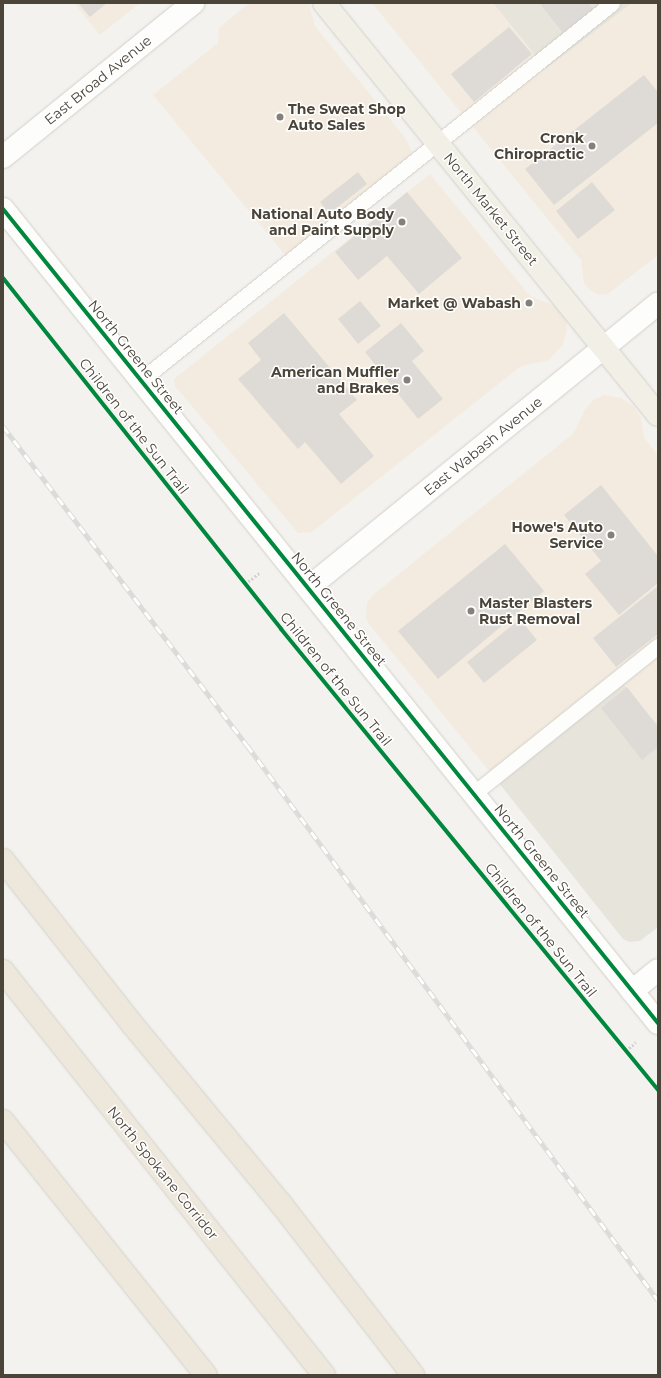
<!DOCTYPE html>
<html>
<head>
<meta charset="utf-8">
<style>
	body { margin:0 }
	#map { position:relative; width:661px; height:1378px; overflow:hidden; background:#f4f2ee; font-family:Montserrat,sans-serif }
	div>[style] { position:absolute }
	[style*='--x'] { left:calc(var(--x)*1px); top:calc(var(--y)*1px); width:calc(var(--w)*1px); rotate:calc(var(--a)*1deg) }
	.residential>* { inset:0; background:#e7e4dc }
	.commercial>* { inset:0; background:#f3ebdf }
	.building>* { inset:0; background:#dedbd6 }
	.path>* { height:2.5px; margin-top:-1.25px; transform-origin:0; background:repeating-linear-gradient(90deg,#d3d2cc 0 2px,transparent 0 4px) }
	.roads { filter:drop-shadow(0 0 1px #d2d0cb) drop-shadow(0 0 1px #d2d0cb) }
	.service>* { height:15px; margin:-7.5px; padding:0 7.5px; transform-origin:7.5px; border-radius:7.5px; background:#fdfdfc }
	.minor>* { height:22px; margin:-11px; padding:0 11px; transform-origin:11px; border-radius:11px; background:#fdfdfc }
	.primary>* { height:22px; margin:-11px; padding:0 11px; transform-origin:11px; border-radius:11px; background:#f2efe6 }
	.motorway>* { height:22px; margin:-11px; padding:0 11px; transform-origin:11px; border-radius:11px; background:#ede8db }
	.rail>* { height:4.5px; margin-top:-2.25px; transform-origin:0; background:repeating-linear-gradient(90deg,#fff 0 9px,#dbdbda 0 18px); box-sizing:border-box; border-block:1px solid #dbdbda }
	.cycleway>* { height:4px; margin:-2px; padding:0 2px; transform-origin:2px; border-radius:2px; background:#00873e }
	.dots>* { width:11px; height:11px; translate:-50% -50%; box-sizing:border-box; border:2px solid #fff; border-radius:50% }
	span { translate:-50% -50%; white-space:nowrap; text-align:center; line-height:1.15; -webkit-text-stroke:3px #fff; paint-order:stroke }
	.street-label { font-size:14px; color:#4b4439 }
	.poi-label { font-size:14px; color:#4b4439; font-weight:700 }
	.left { translate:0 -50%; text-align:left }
	.right { translate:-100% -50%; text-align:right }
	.frame { position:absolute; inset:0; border:4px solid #4b4439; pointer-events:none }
</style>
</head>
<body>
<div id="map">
	<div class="residential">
		<div style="clip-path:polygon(493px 3px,632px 3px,546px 69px)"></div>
		<div style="clip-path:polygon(623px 683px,658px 725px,658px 927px,640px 941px,629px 942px,623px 939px,498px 782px)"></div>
	</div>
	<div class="commercial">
		<div style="clip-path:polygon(74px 3px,140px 3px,100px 35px)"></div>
		<div style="clip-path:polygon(249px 3px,309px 3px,315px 26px,406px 139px,412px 151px,411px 155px,286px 256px,153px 95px,218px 43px,219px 28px)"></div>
		<div style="clip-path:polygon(372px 3px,493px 3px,546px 69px,632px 3px,658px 3px,658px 255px,608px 294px,598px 295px,590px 290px,584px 283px,581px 260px)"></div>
		<div style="clip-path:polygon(430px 174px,530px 296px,553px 305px,561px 313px,566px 320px,567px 330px,562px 346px,549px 360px,521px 366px,312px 532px,298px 533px,175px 386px,174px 379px)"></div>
		<div style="clip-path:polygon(604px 395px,621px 398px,633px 406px,641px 418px,644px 437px,658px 456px,658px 725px,623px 683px,498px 782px,369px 624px,366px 618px,367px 602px,374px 594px,574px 433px,584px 411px,593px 400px)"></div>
	</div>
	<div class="building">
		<div style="clip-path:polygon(78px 3px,107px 3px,90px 17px)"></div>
		<div style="clip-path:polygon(543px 3px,588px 3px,593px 9px,563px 33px,541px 5px)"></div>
		<div style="clip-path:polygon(509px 27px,532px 54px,474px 102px,451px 74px)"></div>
		<div style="clip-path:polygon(644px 75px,658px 92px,658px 123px,554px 205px,525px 169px)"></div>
		<div style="clip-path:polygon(358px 172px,367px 184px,329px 214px,320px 202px)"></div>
		<div style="clip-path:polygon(592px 182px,615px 210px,578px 239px,556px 211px)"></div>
		<div style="clip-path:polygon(407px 192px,462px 258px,419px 294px,387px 256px,358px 280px,335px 252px)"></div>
		<div style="clip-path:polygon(360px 301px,381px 326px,358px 344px,338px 319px)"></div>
		<div style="clip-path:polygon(284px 313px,357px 400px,339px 414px,374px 456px,341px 484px,305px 442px,298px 449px,238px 379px,261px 360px,248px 343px)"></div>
		<div style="clip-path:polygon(401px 323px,424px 351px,412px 361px,443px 399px,418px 419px,365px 352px)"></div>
		<div style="clip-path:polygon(601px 485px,658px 556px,658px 583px,619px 615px,585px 574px,601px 561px,564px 515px)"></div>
		<div style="clip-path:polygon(505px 544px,544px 591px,438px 679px,398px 631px)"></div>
		<div style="clip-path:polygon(658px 586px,658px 634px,616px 667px,593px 638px)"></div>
		<div style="clip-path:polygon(520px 619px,537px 640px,484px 683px,467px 662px)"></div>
		<div style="clip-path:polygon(627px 687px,658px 727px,658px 747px,642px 760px,601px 708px)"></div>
	</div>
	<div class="path">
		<div style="--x:245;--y:584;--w:18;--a:-38"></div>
		<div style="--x:626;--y:1051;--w:13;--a:-42"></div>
	</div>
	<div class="roads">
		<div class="service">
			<div style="--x:141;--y:380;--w:603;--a:-38.67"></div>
			<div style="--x:473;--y:794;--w:237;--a:-38.7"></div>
		</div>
		<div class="minor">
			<div style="--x:3;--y:157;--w:245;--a:-39"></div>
			<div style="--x:3;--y:209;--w:1045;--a:51.18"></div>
			<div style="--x:308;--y:588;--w:451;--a:-39.1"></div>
			<div style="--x:632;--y:991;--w:33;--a:-39"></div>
		</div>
		<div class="primary">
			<div style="--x:324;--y:3;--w:530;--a:50.97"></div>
		</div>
		<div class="motorway">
			<div style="--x:3;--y:860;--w:209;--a:51.8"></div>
			<div style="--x:132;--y:1024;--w:234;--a:50.4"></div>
			<div style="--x:281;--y:1204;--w:216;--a:52.3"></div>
			<div style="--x:3;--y:971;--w:516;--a:51.53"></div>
			<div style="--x:3;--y:1121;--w:325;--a:51.4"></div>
		</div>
	</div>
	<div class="rail">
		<div style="--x:3;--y:426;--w:402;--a:52.6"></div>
		<div style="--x:247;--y:745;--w:691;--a:53.48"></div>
	</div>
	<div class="cycleway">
		<div style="--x:3;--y:209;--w:1045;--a:51.18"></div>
		<div style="--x:3;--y:278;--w:448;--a:51.6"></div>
		<div style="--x:281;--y:629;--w:596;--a:50.72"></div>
	</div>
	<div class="dots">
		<div style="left:280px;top:117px;background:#868178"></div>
		<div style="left:592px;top:146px;background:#868178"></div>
		<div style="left:402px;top:222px;background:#868178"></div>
		<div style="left:529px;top:303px;background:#868178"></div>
		<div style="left:407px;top:380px;background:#868178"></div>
		<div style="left:611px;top:535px;background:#868178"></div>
		<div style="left:471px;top:611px;background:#868178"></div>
	</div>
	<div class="street-label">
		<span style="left:98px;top:80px;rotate:-39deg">East Broad Avenue</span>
		<span style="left:491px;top:209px;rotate:51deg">North Market Street</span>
		<span style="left:136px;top:357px;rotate:51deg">North Greene Street</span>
		<span style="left:134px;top:426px;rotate:52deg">Children of the Sun Trail</span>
		<span style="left:483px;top:446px;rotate:-39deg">East Wabash Avenue</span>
		<span style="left:339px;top:609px;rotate:51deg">North Greene Street</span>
		<span style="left:336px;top:679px;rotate:51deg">Children of the Sun Trail</span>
		<span style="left:542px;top:861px;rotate:51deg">North Greene Street</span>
		<span style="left:541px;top:930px;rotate:51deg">Children of the Sun Trail</span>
		<span style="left:163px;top:1173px;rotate:51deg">North Spokane Corridor</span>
	</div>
	<div class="poi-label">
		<span class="left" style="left:288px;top:117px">The Sweat Shop<br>Auto Sales</span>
		<span class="right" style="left:584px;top:146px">Cronk<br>Chiropractic</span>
		<span class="right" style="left:394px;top:222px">National Auto Body<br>and Paint Supply</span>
		<span class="right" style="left:521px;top:303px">Market @ Wabash</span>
		<span class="right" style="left:399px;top:380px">American Muffler<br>and Brakes</span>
		<span class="right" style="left:603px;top:535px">Howe's Auto<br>Service</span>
		<span class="left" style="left:479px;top:611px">Master Blasters<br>Rust Removal</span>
	</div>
	<div class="frame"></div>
</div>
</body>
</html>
